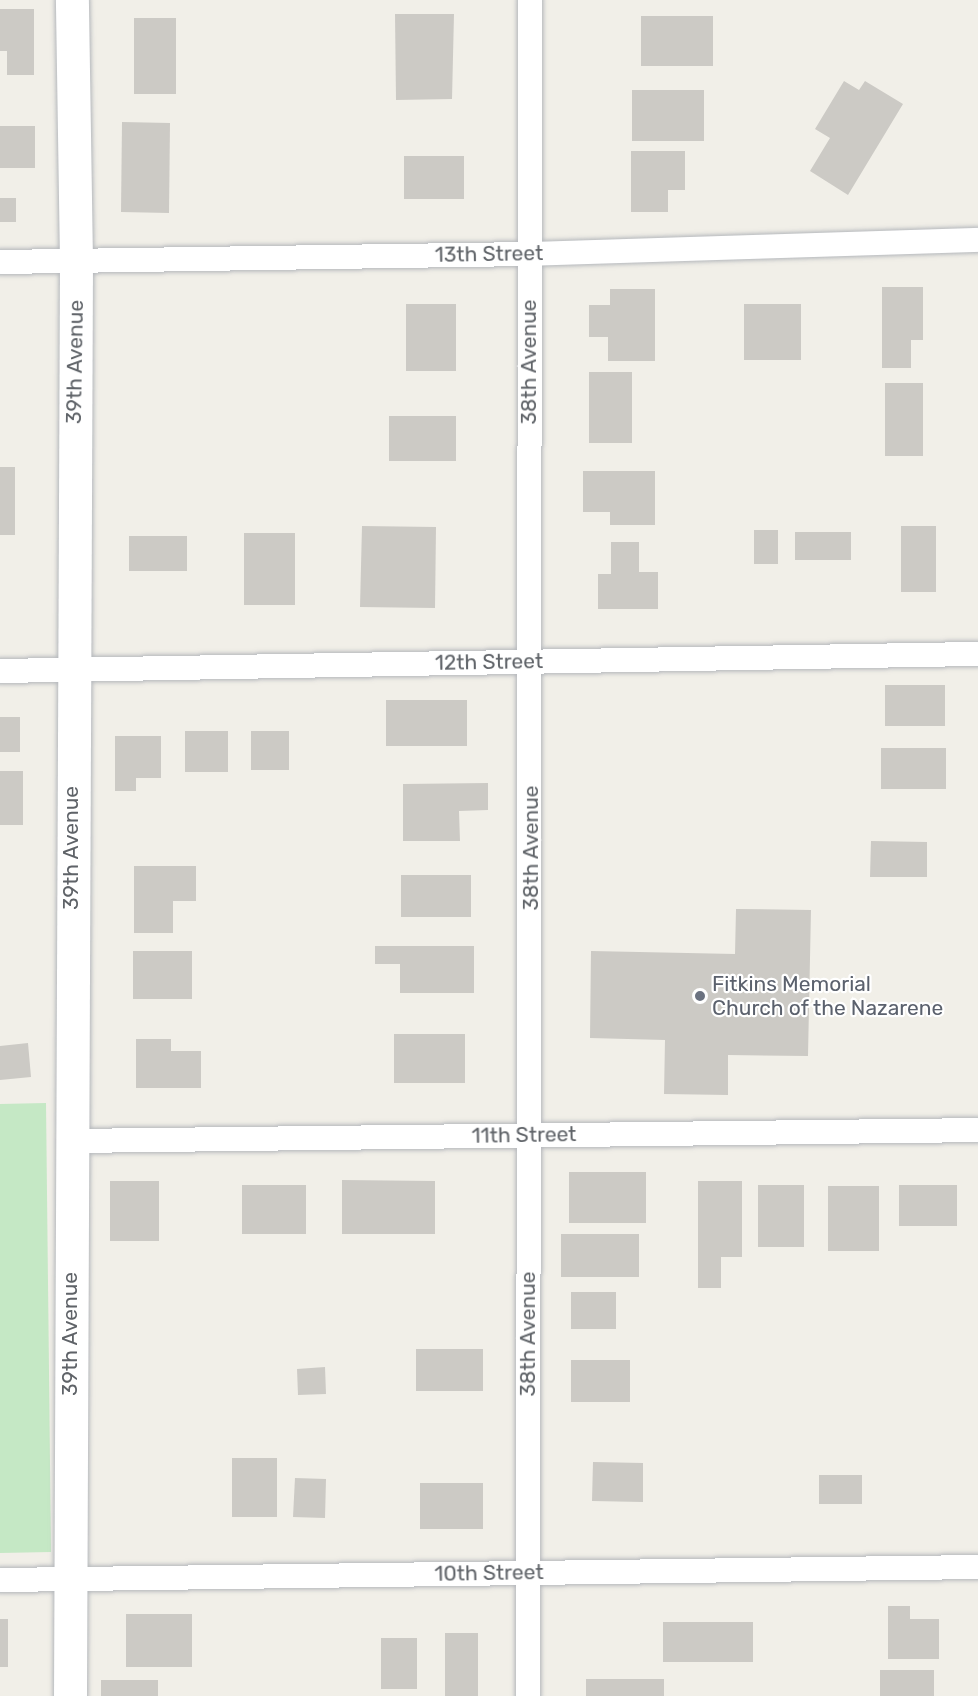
<!DOCTYPE html>
<html>
<head>
<meta charset="utf-8">
<style>
	body { margin:0 }
	#map { position:relative; width:978px; height:1696px; overflow:hidden; background:#f1efe8; font-family:Rubik,sans-serif }
	div>[style] { position:absolute }
	[style*='--x'] { left:calc(var(--x)*1px); top:calc(var(--y)*1px); width:calc(var(--w)*1px); rotate:calc(var(--a)*1deg) }
	.green>* { inset:0; background:#c5e8c5 }
	.building>* { inset:0; background:#cccac5 }
	.roads { filter:drop-shadow(0 0 2px #b5b8bc) drop-shadow(0 0 2px #b5b8bc) }
	.street>* { height:24px; margin:-12px; padding:0 12px; transform-origin:12px; border-radius:12px; background:#fff }
	.secondary>* { height:33px; margin:-16.5px; padding:0 16.5px; transform-origin:16.5px; border-radius:16.5px; background:#fff }
	.dots>* { width:16px; height:16px; translate:-50% -50%; box-sizing:border-box; border:3px solid #fff; border-radius:50% }
	span { translate:-50% -50%; white-space:nowrap; text-align:center; line-height:1.15; -webkit-text-stroke:4.5px #fff; paint-order:stroke }
	.street-label { font-size:21px; color:#5f6368 }
	.worship-label { font-size:21px; color:#5b616d }
	.left { translate:0 -50%; text-align:left }
</style>
</head>
<body>
<div id="map">
	<div class="green">
		<div style="clip-path:polygon(46px 1103px,51px 1552px,0 1553px,0 1104px)"></div>
	</div>
	<div class="building">
		<div style="clip-path:polygon(0 9px,34px 9px,34px 75px,7px 75px,7px 51px,0 51px)"></div>
		<div style="clip-path:polygon(395px 14px,454px 14px,452px 99px,396px 100px)"></div>
		<div style="clip-path:polygon(641px 16px,713px 16px,713px 66px,641px 66px)"></div>
		<div style="clip-path:polygon(134px 18px,176px 18px,176px 94px,134px 94px)"></div>
		<div style="clip-path:polygon(844px 81px,859px 90px,865px 81px,903px 104px,848px 195px,810px 171px,830px 138px,815px 129px)"></div>
		<div style="clip-path:polygon(632px 90px,704px 90px,704px 141px,632px 141px)"></div>
		<div style="clip-path:polygon(122px 122px,170px 123px,169px 213px,121px 212px)"></div>
		<div style="clip-path:polygon(0 126px,35px 126px,35px 168px,0 168px)"></div>
		<div style="clip-path:polygon(631px 151px,685px 151px,685px 190px,668px 190px,668px 212px,631px 212px)"></div>
		<div style="clip-path:polygon(404px 156px,464px 156px,464px 199px,404px 199px)"></div>
		<div style="clip-path:polygon(0 198px,16px 198px,16px 222px,0 222px)"></div>
		<div style="clip-path:polygon(882px 287px,923px 287px,923px 340px,911px 340px,911px 368px,882px 368px)"></div>
		<div style="clip-path:polygon(610px 289px,655px 289px,655px 361px,608px 361px,608px 337px,589px 337px,589px 305px,610px 305px)"></div>
		<div style="clip-path:polygon(406px 304px,456px 304px,456px 371px,406px 371px)"></div>
		<div style="clip-path:polygon(744px 304px,801px 304px,801px 360px,744px 360px)"></div>
		<div style="clip-path:polygon(589px 372px,632px 372px,632px 443px,589px 443px)"></div>
		<div style="clip-path:polygon(885px 383px,923px 383px,923px 456px,885px 456px)"></div>
		<div style="clip-path:polygon(389px 416px,456px 416px,456px 461px,389px 461px)"></div>
		<div style="clip-path:polygon(0 467px,15px 467px,15px 535px,0 535px)"></div>
		<div style="clip-path:polygon(583px 471px,655px 471px,655px 525px,610px 525px,610px 512px,583px 512px)"></div>
		<div style="clip-path:polygon(362px 526px,436px 527px,435px 608px,360px 607px)"></div>
		<div style="clip-path:polygon(901px 526px,936px 526px,936px 592px,901px 592px)"></div>
		<div style="clip-path:polygon(754px 530px,778px 530px,778px 564px,754px 564px)"></div>
		<div style="clip-path:polygon(795px 532px,851px 532px,851px 560px,795px 560px)"></div>
		<div style="clip-path:polygon(244px 533px,295px 533px,295px 605px,244px 605px)"></div>
		<div style="clip-path:polygon(129px 536px,187px 536px,187px 571px,129px 571px)"></div>
		<div style="clip-path:polygon(611px 542px,639px 542px,639px 572px,658px 572px,658px 609px,598px 609px,598px 574px,611px 574px)"></div>
		<div style="clip-path:polygon(885px 685px,945px 685px,945px 726px,885px 726px)"></div>
		<div style="clip-path:polygon(386px 700px,467px 700px,467px 746px,386px 746px)"></div>
		<div style="clip-path:polygon(0 717px,20px 717px,20px 752px,0 752px)"></div>
		<div style="clip-path:polygon(185px 731px,228px 731px,228px 772px,185px 772px)"></div>
		<div style="clip-path:polygon(251px 731px,289px 731px,289px 770px,251px 770px)"></div>
		<div style="clip-path:polygon(115px 736px,161px 736px,161px 778px,136px 778px,136px 791px,115px 791px)"></div>
		<div style="clip-path:polygon(881px 748px,946px 748px,946px 789px,881px 789px)"></div>
		<div style="clip-path:polygon(0 771px,23px 771px,23px 825px,0 825px)"></div>
		<div style="clip-path:polygon(488px 783px,488px 810px,459px 811px,460px 841px,403px 841px,403px 784px)"></div>
		<div style="clip-path:polygon(871px 841px,927px 842px,927px 877px,870px 877px)"></div>
		<div style="clip-path:polygon(134px 866px,196px 866px,196px 901px,173px 901px,173px 933px,134px 933px)"></div>
		<div style="clip-path:polygon(401px 875px,471px 875px,471px 917px,401px 917px)"></div>
		<div style="clip-path:polygon(736px 909px,811px 910px,808px 1056px,728px 1055px,728px 1095px,664px 1094px,665px 1040px,590px 1038px,591px 951px,735px 954px)"></div>
		<div style="clip-path:polygon(375px 946px,474px 946px,474px 993px,400px 993px,400px 964px,375px 964px)"></div>
		<div style="clip-path:polygon(133px 951px,192px 951px,192px 999px,133px 999px)"></div>
		<div style="clip-path:polygon(394px 1034px,465px 1034px,465px 1083px,394px 1083px)"></div>
		<div style="clip-path:polygon(136px 1039px,171px 1039px,171px 1051px,201px 1051px,201px 1088px,136px 1088px)"></div>
		<div style="clip-path:polygon(28px 1043px,31px 1077px,0 1080px,0 1046px)"></div>
		<div style="clip-path:polygon(569px 1172px,646px 1172px,646px 1223px,569px 1223px)"></div>
		<div style="clip-path:polygon(342px 1180px,435px 1181px,435px 1234px,342px 1234px)"></div>
		<div style="clip-path:polygon(110px 1181px,159px 1181px,159px 1241px,110px 1241px)"></div>
		<div style="clip-path:polygon(698px 1181px,742px 1181px,742px 1257px,721px 1257px,721px 1288px,698px 1288px)"></div>
		<div style="clip-path:polygon(242px 1185px,306px 1185px,306px 1234px,242px 1234px)"></div>
		<div style="clip-path:polygon(758px 1185px,804px 1185px,804px 1247px,758px 1247px)"></div>
		<div style="clip-path:polygon(899px 1185px,957px 1185px,957px 1226px,899px 1226px)"></div>
		<div style="clip-path:polygon(828px 1186px,879px 1186px,879px 1251px,828px 1251px)"></div>
		<div style="clip-path:polygon(561px 1234px,639px 1234px,639px 1277px,561px 1277px)"></div>
		<div style="clip-path:polygon(571px 1292px,616px 1292px,616px 1329px,571px 1329px)"></div>
		<div style="clip-path:polygon(416px 1349px,483px 1349px,483px 1391px,416px 1391px)"></div>
		<div style="clip-path:polygon(571px 1360px,630px 1360px,630px 1402px,571px 1402px)"></div>
		<div style="clip-path:polygon(325px 1367px,326px 1394px,298px 1395px,297px 1369px)"></div>
		<div style="clip-path:polygon(232px 1458px,277px 1458px,277px 1517px,232px 1517px)"></div>
		<div style="clip-path:polygon(593px 1462px,643px 1463px,643px 1502px,592px 1501px)"></div>
		<div style="clip-path:polygon(819px 1475px,862px 1475px,862px 1504px,819px 1504px)"></div>
		<div style="clip-path:polygon(295px 1478px,326px 1479px,325px 1518px,293px 1517px)"></div>
		<div style="clip-path:polygon(420px 1483px,483px 1483px,483px 1529px,420px 1529px)"></div>
		<div style="clip-path:polygon(888px 1606px,910px 1606px,910px 1619px,939px 1619px,939px 1659px,888px 1659px)"></div>
		<div style="clip-path:polygon(126px 1614px,192px 1614px,192px 1667px,126px 1667px)"></div>
		<div style="clip-path:polygon(0 1619px,8px 1619px,8px 1667px,0 1667px)"></div>
		<div style="clip-path:polygon(663px 1622px,753px 1622px,753px 1662px,663px 1662px)"></div>
		<div style="clip-path:polygon(445px 1633px,478px 1633px,478px 1696px,445px 1696px)"></div>
		<div style="clip-path:polygon(381px 1638px,417px 1638px,417px 1689px,381px 1689px)"></div>
		<div style="clip-path:polygon(880px 1670px,934px 1670px,934px 1696px,880px 1696px)"></div>
		<div style="clip-path:polygon(586px 1679px,664px 1679px,664px 1696px,586px 1696px)"></div>
		<div style="clip-path:polygon(101px 1680px,158px 1680px,158px 1696px,101px 1696px)"></div>
	</div>
	<div class="roads">
		<div class="street">
			<div style="--x:0;--y:262;--w:528;--a:-0.87"></div>
			<div style="--x:528;--y:254;--w:450;--a:-1.8"></div>
			<div style="--x:0;--y:671;--w:978;--a:-1"></div>
			<div style="--x:71;--y:1141;--w:907;--a:-0.69"></div>
			<div style="--x:0;--y:1580;--w:978;--a:-0.76"></div>
			<div style="--x:528;--y:1696;--w:1696;--a:-89.93"></div>
		</div>
		<div class="secondary">
			<div style="--x:70;--y:1696;--w:1435;--a:-89.76"></div>
			<div style="--x:76;--y:261;--w:261;--a:-90.9"></div>
		</div>
	</div>
	<div class="dots">
		<div style="left:700px;top:996px;background:#6b7280"></div>
	</div>
	<div class="street-label">
		<span style="left:489px;top:254px;rotate:-1deg">13th Street</span>
		<span style="left:75px;top:362px;rotate:-89deg">39th Avenue</span>
		<span style="left:529px;top:362px;rotate:-90deg">38th Avenue</span>
		<span style="left:489px;top:662px;rotate:-1deg">12th Street</span>
		<span style="left:71px;top:848px;rotate:-90deg">39th Avenue</span>
		<span style="left:531px;top:848px;rotate:-90deg">38th Avenue</span>
		<span style="left:524px;top:1135px;rotate:-1deg">11th Street</span>
		<span style="left:70px;top:1334px;rotate:-90deg">39th Avenue</span>
		<span style="left:528px;top:1334px;rotate:-90deg">38th Avenue</span>
		<span style="left:489px;top:1573px;rotate:-1deg">10th Street</span>
	</div>
	<div class="worship-label">
		<span class="left" style="left:712px;top:996px">Fitkins Memorial<br>Church of the Nazarene</span>
	</div>
</div>
</body>
</html>
